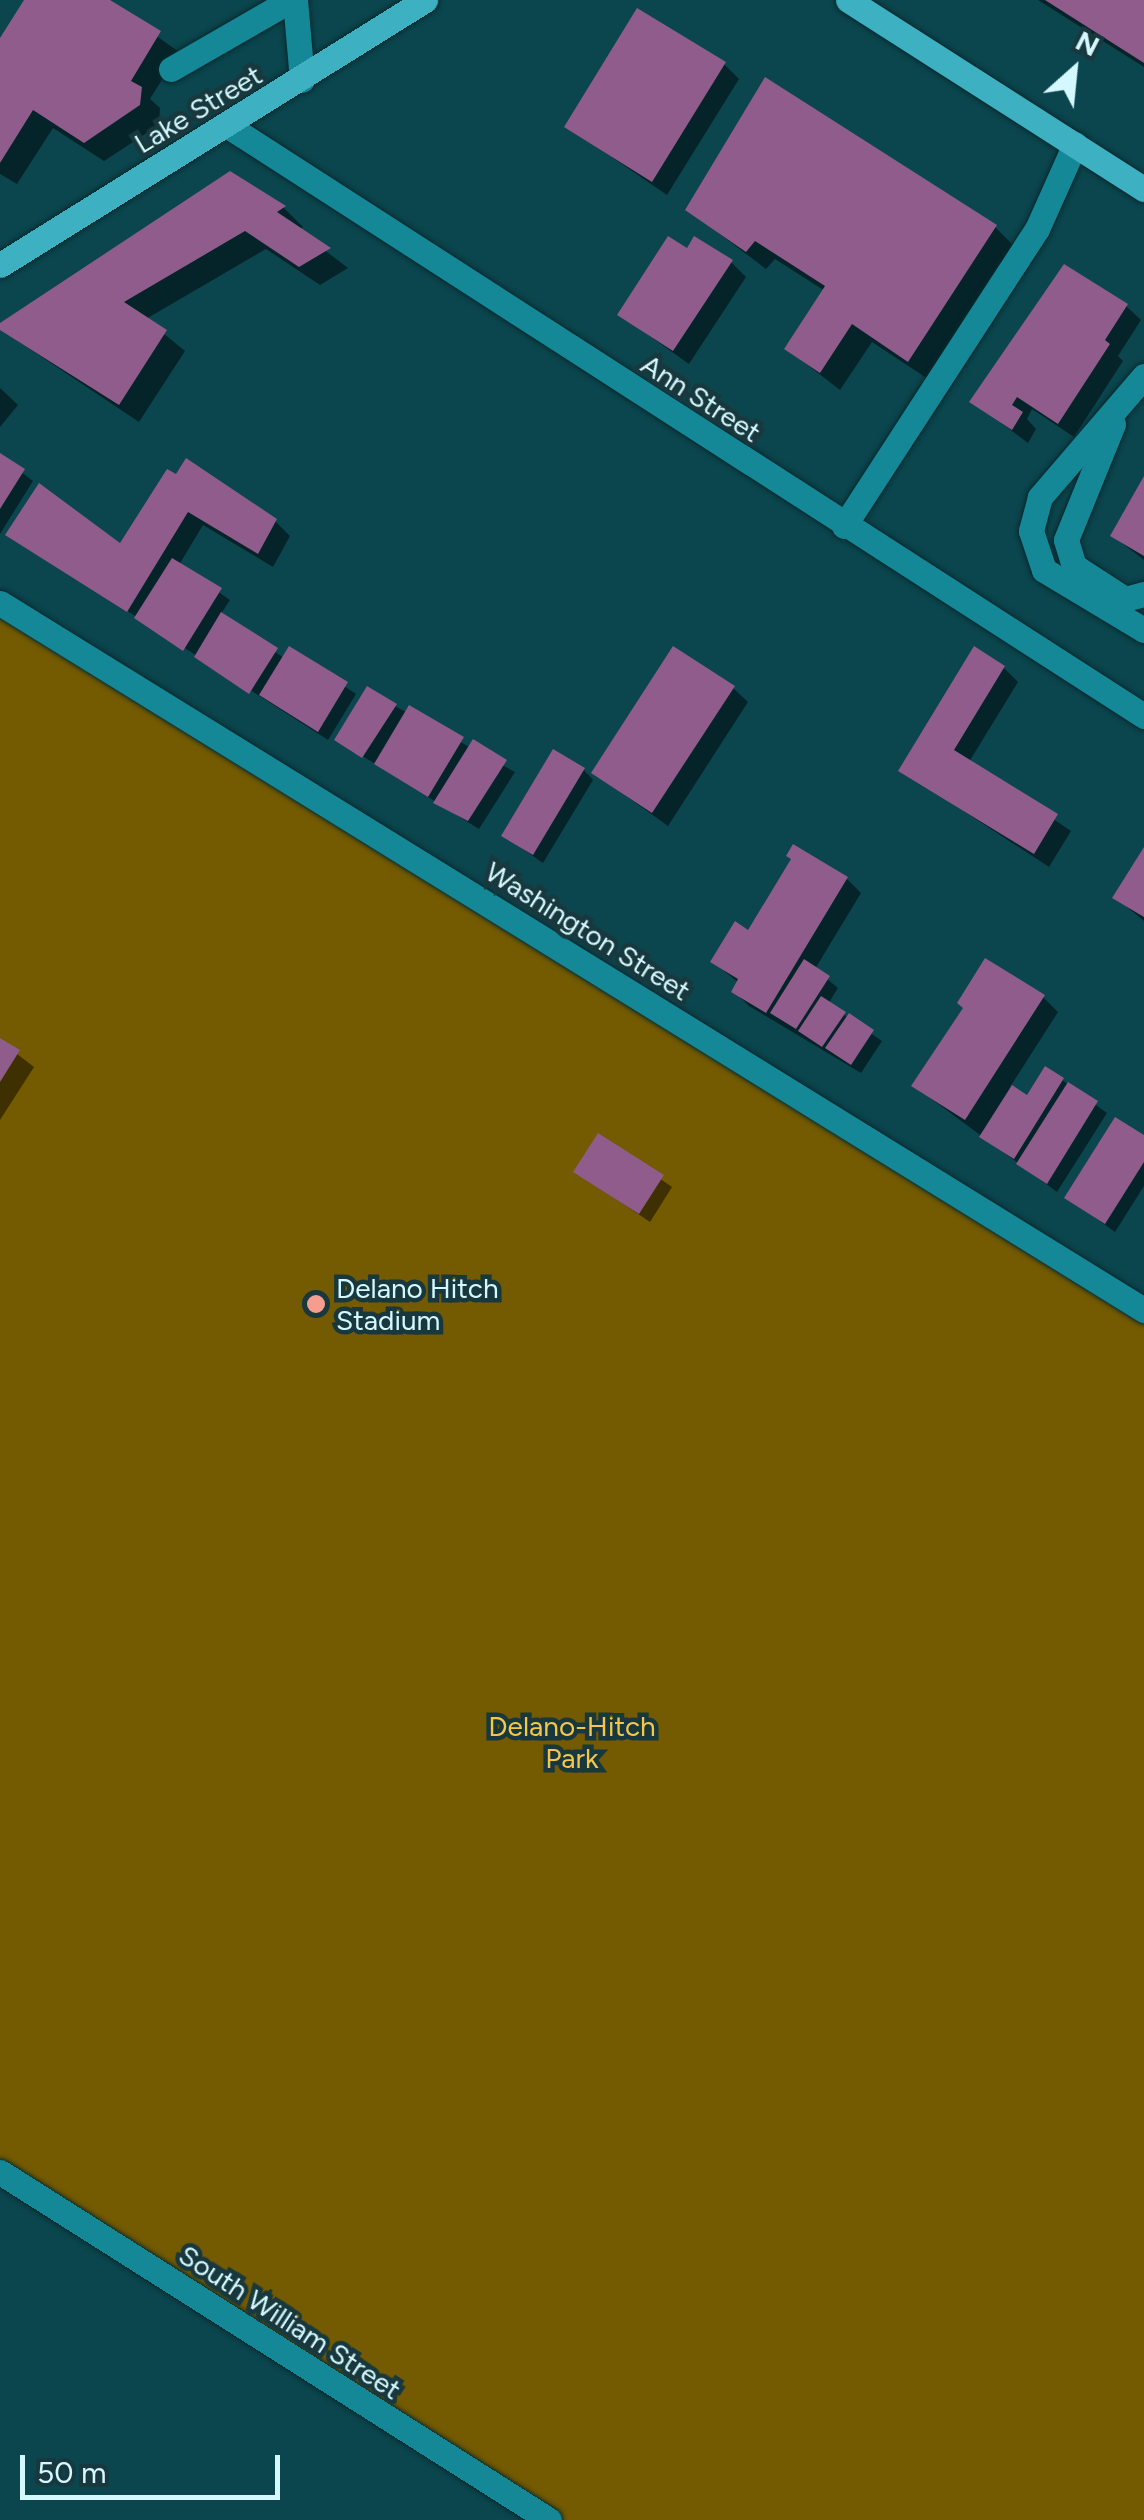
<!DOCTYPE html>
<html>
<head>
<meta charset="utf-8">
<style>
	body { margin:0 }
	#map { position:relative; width:1144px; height:2520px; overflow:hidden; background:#0b454d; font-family:Figtree,sans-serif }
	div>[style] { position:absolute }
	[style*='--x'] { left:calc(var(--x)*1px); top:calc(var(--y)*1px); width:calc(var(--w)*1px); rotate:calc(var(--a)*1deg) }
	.green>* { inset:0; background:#745a00 }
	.shadow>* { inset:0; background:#0007 }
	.building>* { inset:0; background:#8f5c8c }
	.roads { filter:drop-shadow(0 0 2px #08292e) drop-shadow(0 0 2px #08292e) }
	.minor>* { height:25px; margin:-12.5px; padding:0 12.5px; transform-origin:12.5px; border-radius:12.5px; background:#148897 }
	.major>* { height:25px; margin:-12.5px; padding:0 12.5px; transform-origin:12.5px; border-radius:12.5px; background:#3db1c2 }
	.dots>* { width:28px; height:28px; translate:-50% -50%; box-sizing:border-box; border:5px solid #18383d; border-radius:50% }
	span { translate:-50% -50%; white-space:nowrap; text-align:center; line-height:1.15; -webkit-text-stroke:9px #18383d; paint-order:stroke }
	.street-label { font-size:28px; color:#d4f8ff }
	.poi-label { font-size:28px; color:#d4f8ff }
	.left { translate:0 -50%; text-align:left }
	.park-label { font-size:28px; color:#f4c749 }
	.north { position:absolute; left:1024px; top:20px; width:100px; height:100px; -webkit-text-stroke:8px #18383d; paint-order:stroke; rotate:27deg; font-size:28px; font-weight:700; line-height:40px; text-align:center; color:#d4f8ff }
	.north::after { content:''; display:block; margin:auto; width:35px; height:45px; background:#d4f8ff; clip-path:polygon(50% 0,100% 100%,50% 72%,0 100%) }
	.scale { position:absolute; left:20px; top:2455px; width:260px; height:45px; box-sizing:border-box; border:5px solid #d4f8ff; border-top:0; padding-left:12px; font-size:30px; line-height:35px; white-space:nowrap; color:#d4f8ff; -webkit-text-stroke:8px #18383d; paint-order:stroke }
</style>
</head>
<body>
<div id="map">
	<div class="green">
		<div style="clip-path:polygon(0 599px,1144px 1315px,1144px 2520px,559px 2520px,0 2170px)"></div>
	</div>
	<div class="shadow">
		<div style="clip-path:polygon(26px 0,106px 0,179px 52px,150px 99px,160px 108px,159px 125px,104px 161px,53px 128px,17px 184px,0 174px,0 43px)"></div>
		<div style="clip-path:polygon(1038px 0,1144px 0,1144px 67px)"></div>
		<div style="clip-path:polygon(724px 64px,739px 79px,667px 195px,568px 127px)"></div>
		<div style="clip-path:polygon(230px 174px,284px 208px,303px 227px,298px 230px,348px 268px,320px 285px,266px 249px,146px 319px,185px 351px,139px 422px,0 329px)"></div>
		<div style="clip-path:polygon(688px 210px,995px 227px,1014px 246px,928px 379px,872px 342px,840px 390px,787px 349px,825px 291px,775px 259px,766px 269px)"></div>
		<div style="clip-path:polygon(687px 251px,731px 262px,746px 277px,689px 364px,620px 315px)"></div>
		<div style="clip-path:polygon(1126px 306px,1141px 320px,1118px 356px,1123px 361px,1074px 437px,1032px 409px,1027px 419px,1036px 429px,1028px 443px,973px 402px)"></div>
		<div style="clip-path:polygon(0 388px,18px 405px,0 427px)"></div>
		<div style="clip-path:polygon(0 456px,33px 481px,0 534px)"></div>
		<div style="clip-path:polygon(168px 472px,275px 521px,290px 536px,273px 567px,203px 525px,179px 565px,230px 600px,220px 615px,284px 658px,290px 649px,356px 694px,328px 740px,9px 535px,121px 547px)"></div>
		<div style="clip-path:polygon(1144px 481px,1144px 560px,1113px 536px)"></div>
		<div style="clip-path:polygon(1004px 668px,1018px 682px,969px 762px,1071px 831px,1049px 867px,901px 770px)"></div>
		<div style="clip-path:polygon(733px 688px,748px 702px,668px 826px,594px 773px)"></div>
		<div style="clip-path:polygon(395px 706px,515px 772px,479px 829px,337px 740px)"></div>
		<div style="clip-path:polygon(584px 770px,593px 780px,543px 863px,504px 836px)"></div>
		<div style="clip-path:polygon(1144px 851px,1144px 921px,1115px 897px)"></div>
		<div style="clip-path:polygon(846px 878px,861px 893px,815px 969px,838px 988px,828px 1004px,882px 1041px,861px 1073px,749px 1006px,734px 991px,739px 983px,713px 962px,749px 933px)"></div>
		<div style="clip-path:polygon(1043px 997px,1058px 1012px,1010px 1087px,1028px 1099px,1062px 1080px,1107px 1113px,1057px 1192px,914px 1086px)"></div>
		<div style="clip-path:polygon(0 1041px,34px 1067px,0 1120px)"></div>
		<div style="clip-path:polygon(599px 1137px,672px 1187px,650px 1222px,576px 1172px)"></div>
		<div style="clip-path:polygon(1144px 1138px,1144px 1186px,1115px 1232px,1067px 1197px)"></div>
	</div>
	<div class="building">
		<div style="clip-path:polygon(24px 0,110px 0,161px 31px,131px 81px,142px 87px,140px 105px,84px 143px,33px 110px,0 163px,0 38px)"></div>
		<div style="clip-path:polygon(1045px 0,1144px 0,1144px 63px)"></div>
		<div style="clip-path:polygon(637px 8px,726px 62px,652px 182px,564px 127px)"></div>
		<div style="clip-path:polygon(765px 77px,997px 225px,908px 362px,852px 324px,820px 373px,784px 349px,825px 286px,755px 241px,746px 252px,685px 210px)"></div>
		<div style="clip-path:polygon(230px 171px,286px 206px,277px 212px,331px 248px,299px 267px,245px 231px,124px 302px,167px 330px,119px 405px,0 330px,0 323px)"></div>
		<div style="clip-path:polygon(668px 236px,687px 248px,694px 236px,733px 260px,673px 351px,617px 315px)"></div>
		<div style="clip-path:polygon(1064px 264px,1128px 304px,1105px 340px,1110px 344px,1058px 424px,1017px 397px,1012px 405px,1023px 412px,1012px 430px,969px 402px)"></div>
		<div style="clip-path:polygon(0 453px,25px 469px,0 509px)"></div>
		<div style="clip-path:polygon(186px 458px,277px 519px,258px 554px,188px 512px,127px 612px,5px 535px,39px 483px,120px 543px,167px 469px,176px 474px)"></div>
		<div style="clip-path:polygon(1144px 476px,1144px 556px,1110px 536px)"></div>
		<div style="clip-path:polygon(172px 558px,222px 588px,183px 651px,134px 618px)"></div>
		<div style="clip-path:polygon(221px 612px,278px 648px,249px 694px,194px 657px)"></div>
		<div style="clip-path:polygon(289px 646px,348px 682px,318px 732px,259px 695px)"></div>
		<div style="clip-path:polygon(673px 646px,735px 686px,652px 813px,591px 773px)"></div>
		<div style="clip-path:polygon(974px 646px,1005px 666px,954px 750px,1058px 814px,1034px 854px,898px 771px)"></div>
		<div style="clip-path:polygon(367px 686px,397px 704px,362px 758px,334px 740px)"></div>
		<div style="clip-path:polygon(409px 705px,464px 737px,428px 797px,374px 764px)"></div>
		<div style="clip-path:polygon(473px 739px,507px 760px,468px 821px,433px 803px)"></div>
		<div style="clip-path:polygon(553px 749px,585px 768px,533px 855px,501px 836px)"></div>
		<div style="clip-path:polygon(793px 844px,848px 877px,766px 1013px,731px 992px,738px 979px,710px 962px,735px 921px,748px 930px,791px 859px,786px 856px)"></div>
		<div style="clip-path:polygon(1144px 847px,1144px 917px,1112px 898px)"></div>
		<div style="clip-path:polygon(985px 958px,1045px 995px,965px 1120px,911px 1086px,963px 1008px,957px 1003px)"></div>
		<div style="clip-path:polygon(804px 959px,830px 976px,796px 1029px,770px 1013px)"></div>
		<div style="clip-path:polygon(821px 996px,846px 1012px,822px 1047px,798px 1031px)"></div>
		<div style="clip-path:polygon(849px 1013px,874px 1030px,851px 1065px,825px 1048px)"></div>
		<div style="clip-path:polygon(0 1038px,20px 1050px,0 1082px)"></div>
		<div style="clip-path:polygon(1045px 1066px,1064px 1078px,1014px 1159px,979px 1137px,1012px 1085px,1027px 1095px)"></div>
		<div style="clip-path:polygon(1068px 1082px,1098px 1101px,1047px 1184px,1016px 1164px)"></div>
		<div style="clip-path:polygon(1115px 1117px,1144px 1135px,1144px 1162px,1105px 1224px,1064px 1198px)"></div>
		<div style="clip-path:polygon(598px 1133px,664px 1175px,639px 1214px,573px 1172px)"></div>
	</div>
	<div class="roads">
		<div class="minor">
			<div style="--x:295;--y:0;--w:80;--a:85"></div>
			<div style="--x:171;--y:69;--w:138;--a:-29.9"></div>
			<div style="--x:228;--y:126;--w:1090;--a:32.79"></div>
			<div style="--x:1144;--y:376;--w:160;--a:130.7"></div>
			<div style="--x:1040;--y:497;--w:35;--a:105"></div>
			<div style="--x:1031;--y:531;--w:41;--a:71.6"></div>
			<div style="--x:1044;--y:570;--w:117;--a:31"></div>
			<div style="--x:1113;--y:424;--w:125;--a:112.1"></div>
			<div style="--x:1066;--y:540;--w:27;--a:73"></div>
			<div style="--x:1074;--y:566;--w:61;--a:32.9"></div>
			<div style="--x:1125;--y:599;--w:20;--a:-15"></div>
			<div style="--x:844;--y:526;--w:354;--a:-57"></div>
			<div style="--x:1037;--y:229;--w:93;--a:-65.9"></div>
			<div style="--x:0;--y:603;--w:1345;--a:31.72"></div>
			<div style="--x:0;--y:2172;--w:650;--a:32.37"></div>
		</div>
		<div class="major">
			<div style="--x:848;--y:0;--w:351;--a:32.6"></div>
			<div style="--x:0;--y:265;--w:501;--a:-31.94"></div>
		</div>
	</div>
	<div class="dots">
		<div style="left:316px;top:1304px;background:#f59d8f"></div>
	</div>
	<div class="street-label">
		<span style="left:198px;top:109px;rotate:-31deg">Lake Street</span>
		<span style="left:701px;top:398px;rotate:33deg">Ann Street</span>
		<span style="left:588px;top:931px;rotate:32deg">Washington Street</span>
		<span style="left:290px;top:2322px;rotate:33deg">South William Street</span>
	</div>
	<div class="poi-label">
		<span class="left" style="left:336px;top:1304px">Delano Hitch<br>Stadium</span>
	</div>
	<div class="park-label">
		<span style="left:572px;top:1742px">Delano-Hitch<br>Park</span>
	</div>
	<div class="north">N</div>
	<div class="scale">50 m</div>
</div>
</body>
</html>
